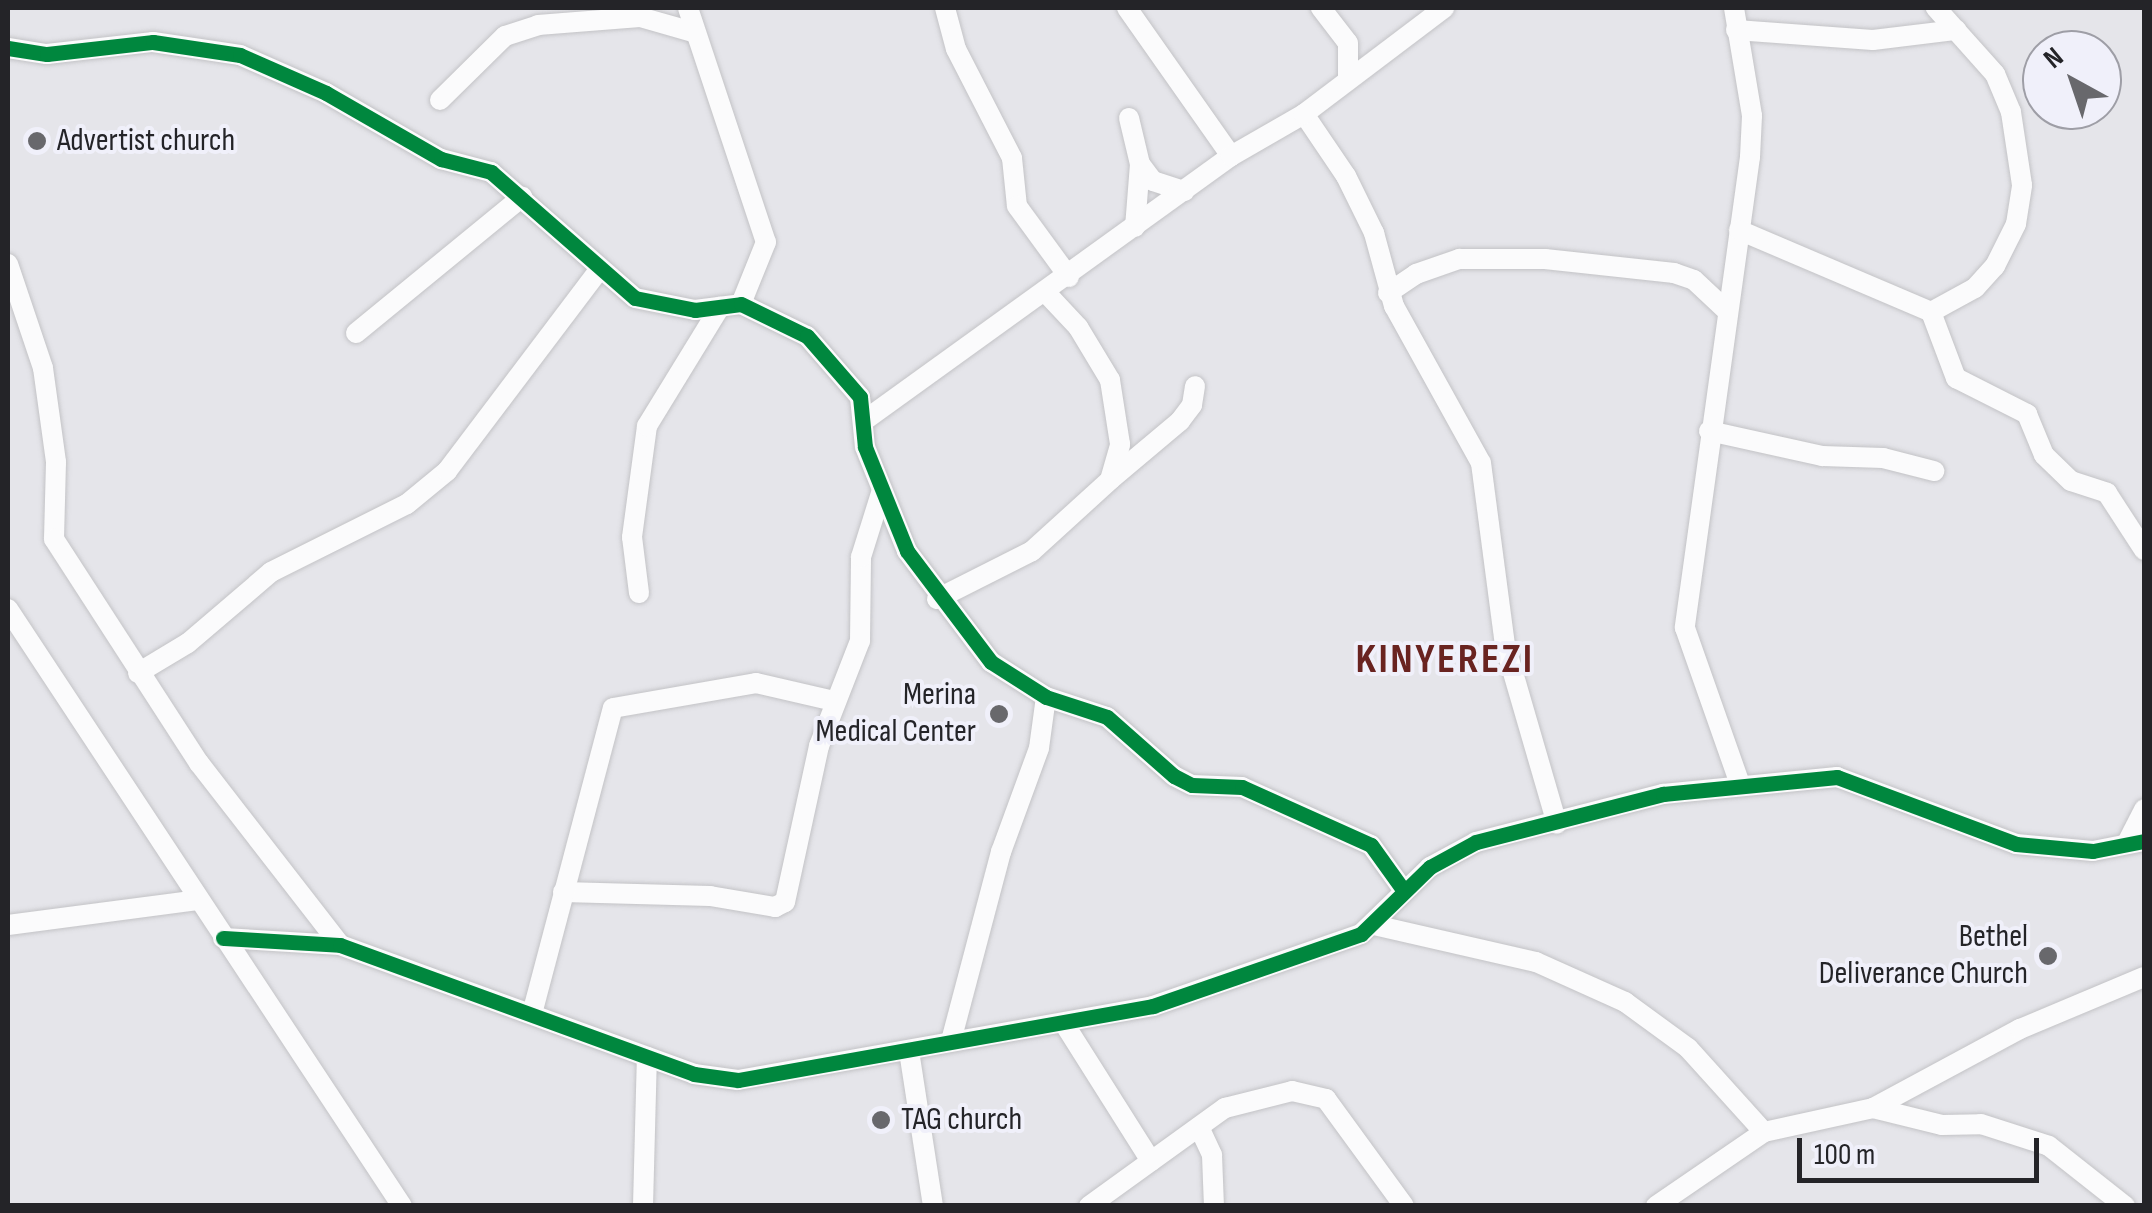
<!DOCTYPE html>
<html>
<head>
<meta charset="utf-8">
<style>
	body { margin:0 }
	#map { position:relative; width:2152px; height:1213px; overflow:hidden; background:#e5e5ea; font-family:"Sofia Sans Condensed",sans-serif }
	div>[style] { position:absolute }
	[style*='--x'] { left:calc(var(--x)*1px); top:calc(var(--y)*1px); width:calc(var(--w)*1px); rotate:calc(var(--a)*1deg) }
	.roads { filter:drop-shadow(0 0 2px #c3c3c6) drop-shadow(0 0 2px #c3c3c6) }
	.street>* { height:20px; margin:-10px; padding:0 10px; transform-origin:10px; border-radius:10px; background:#fbfbfc }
	.cycleway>* { height:15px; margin:-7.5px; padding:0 7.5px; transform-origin:7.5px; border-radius:7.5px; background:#00873e }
	.dots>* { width:28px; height:28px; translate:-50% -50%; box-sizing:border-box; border:5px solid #f0f0fa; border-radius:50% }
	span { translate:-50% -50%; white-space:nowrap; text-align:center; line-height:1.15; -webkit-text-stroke:8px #f0f0fa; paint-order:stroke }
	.poi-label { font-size:32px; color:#242428 }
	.left { translate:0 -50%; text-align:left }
	.right { translate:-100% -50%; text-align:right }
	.district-label { font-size:42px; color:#692320; font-weight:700; letter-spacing:2.5px }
	.frame { position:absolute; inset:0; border:10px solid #242428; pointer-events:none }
	.north { position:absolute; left:2022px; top:30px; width:100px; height:100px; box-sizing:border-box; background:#f0f0fa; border:2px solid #9e9ea6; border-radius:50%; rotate:320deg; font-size:28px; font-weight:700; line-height:40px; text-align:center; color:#242428 }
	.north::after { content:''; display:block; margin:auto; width:35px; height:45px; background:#68686c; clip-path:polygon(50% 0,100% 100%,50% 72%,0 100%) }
	.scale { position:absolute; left:1797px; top:1138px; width:242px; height:45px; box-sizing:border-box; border:5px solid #242428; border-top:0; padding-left:12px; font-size:30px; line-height:35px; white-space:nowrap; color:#242428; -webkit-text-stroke:8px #f0f0fa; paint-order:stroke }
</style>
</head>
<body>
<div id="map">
	<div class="roads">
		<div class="street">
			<div style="--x:688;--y:8;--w:247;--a:71.6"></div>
			<div style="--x:766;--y:242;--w:67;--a:112"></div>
			<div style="--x:945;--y:8;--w:42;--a:75"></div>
			<div style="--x:956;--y:49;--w:123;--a:62.8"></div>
			<div style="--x:1012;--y:158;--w:48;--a:84.1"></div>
			<div style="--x:1017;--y:206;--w:88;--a:53.8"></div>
			<div style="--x:1127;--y:8;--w:181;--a:54.9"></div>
			<div style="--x:1321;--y:8;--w:44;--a:52.4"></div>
			<div style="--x:1348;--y:43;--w:35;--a:90"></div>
			<div style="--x:1734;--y:8;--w:109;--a:80.5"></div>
			<div style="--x:1752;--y:116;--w:41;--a:92.8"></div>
			<div style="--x:1750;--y:157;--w:475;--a:97.9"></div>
			<div style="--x:1685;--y:628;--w:165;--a:70.6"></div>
			<div style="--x:1736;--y:30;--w:137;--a:4.2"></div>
			<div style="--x:1873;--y:40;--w:84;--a:-6.9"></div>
			<div style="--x:8;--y:48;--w:39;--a:9"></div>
			<div style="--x:47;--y:54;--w:107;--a:-6.5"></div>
			<div style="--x:153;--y:42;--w:88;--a:8.5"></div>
			<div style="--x:240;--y:55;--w:94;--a:23.8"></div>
			<div style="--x:326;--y:93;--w:133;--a:29.9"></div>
			<div style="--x:441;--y:159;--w:52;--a:14.6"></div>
			<div style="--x:491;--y:172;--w:191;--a:41.2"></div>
			<div style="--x:635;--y:298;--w:61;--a:11.3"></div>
			<div style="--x:695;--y:310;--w:46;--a:-7.4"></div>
			<div style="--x:741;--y:304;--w:73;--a:25.9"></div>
			<div style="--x:807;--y:336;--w:81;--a:49"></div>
			<div style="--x:860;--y:397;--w:50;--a:84.3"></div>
			<div style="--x:865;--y:447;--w:112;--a:68"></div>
			<div style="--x:907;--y:551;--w:139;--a:52.9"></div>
			<div style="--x:991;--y:662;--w:65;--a:32.5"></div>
			<div style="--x:1046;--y:697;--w:64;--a:18.2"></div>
			<div style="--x:1107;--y:717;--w:89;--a:41.4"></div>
			<div style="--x:1174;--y:776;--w:20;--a:27"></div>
			<div style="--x:1192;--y:785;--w:50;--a:2.3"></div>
			<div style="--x:1242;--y:787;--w:141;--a:24.2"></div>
			<div style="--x:1371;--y:845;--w:57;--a:54.3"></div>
			<div style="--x:440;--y:100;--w:91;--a:-44.6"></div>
			<div style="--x:505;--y:36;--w:35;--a:-18"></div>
			<div style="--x:538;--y:25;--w:102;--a:-4.5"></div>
			<div style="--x:640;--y:17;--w:58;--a:15.9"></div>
			<div style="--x:1304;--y:114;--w:75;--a:55.9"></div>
			<div style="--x:1346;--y:176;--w:64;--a:63.8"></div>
			<div style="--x:1374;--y:233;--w:76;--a:74.7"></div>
			<div style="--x:1394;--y:306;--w:179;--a:61"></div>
			<div style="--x:1481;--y:463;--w:184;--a:82.5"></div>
			<div style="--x:1505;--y:645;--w:186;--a:73.8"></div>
			<div style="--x:1129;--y:118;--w:47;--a:76.6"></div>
			<div style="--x:1140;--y:164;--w:63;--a:94.5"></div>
			<div style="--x:1140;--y:164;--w:21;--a:53"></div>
			<div style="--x:1153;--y:181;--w:33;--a:18"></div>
			<div style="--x:1739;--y:230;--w:209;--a:23.1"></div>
			<div style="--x:1931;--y:312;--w:71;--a:69.3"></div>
			<div style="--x:1956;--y:378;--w:80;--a:26.9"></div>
			<div style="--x:2027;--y:414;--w:44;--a:67.5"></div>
			<div style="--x:2044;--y:455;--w:37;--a:44"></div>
			<div style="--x:2071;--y:481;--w:38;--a:18"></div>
			<div style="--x:2107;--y:493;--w:68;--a:57"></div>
			<div style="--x:8;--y:264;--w:110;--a:71.4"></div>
			<div style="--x:43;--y:368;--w:95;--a:82.1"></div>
			<div style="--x:56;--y:462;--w:77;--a:91.5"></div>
			<div style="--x:54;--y:539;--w:267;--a:57.1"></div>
			<div style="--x:199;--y:763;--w:230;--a:52.2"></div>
			<div style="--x:1388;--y:293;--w:34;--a:-34"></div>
			<div style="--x:1416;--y:274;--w:46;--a:-19.2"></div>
			<div style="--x:1459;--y:259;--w:86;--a:0"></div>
			<div style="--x:1545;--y:259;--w:130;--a:6.2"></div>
			<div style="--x:1674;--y:273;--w:21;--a:19"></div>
			<div style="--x:1694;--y:280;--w:45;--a:43.2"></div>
			<div style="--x:1931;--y:312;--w:50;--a:-28.6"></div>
			<div style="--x:1975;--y:288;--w:30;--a:-48"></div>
			<div style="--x:1995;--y:266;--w:47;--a:-63.4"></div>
			<div style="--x:2016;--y:224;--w:39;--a:-81"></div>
			<div style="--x:2022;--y:185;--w:74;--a:-98.6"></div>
			<div style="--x:2011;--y:112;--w:41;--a:-112.8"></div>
			<div style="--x:1995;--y:74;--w:89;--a:-131.8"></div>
			<div style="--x:356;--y:333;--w:215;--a:-39.3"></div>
			<div style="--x:865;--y:420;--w:451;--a:-35.8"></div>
			<div style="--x:1231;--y:156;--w:84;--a:-29.9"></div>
			<div style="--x:1304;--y:114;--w:176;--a:-37.1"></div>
			<div style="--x:1709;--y:431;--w:116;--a:12.5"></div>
			<div style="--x:1822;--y:456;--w:61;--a:1.9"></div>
			<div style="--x:1883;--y:458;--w:53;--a:14.3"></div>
			<div style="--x:1111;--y:479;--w:90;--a:-40"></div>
			<div style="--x:1180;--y:421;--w:20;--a:-53"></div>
			<div style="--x:1192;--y:405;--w:19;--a:-81"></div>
			<div style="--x:639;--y:593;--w:56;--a:-97.1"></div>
			<div style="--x:632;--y:537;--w:112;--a:-82.3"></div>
			<div style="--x:647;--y:426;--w:140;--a:-58.5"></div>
			<div style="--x:937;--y:599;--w:106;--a:-26.8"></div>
			<div style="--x:1032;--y:551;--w:105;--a:-42.3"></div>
			<div style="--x:1110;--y:480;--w:37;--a:-74"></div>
			<div style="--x:1120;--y:444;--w:65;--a:-98.9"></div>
			<div style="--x:1110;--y:380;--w:62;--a:-121.1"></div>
			<div style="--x:1078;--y:327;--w:45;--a:-133.2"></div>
			<div style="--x:8;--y:609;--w:715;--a:56.58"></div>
			<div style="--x:138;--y:673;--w:58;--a:-31"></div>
			<div style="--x:188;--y:643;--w:109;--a:-40.5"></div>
			<div style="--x:271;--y:572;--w:152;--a:-26.6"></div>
			<div style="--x:407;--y:504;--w:52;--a:-39.5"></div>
			<div style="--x:447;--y:471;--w:251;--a:-52.9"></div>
			<div style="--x:2127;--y:843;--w:38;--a:-63"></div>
			<div style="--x:563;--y:892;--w:147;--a:1.6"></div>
			<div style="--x:710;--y:896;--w:66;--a:9.6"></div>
			<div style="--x:775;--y:907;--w:11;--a:-27"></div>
			<div style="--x:785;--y:902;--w:160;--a:-77.7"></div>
			<div style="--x:819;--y:746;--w:113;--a:-68.7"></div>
			<div style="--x:860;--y:641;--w:84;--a:-89.3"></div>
			<div style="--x:861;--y:557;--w:67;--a:-72.6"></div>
			<div style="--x:8;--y:925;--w:191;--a:-7.5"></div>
			<div style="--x:1374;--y:925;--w:166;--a:12.9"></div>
			<div style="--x:1536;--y:962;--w:98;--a:24.2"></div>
			<div style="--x:1625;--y:1002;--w:78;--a:36.1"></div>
			<div style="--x:1688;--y:1048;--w:113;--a:47.9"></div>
			<div style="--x:223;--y:938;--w:117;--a:3.4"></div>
			<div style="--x:340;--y:945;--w:377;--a:20"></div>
			<div style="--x:694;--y:1074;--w:44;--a:7.8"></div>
			<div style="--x:738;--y:1080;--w:422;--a:-10.1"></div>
			<div style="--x:1153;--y:1006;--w:220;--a:-19.1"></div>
			<div style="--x:1361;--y:934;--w:96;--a:-44.2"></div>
			<div style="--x:1430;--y:867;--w:52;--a:-28.5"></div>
			<div style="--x:1476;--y:842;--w:193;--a:-14.4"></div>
			<div style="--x:1663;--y:794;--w:175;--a:-5.6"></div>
			<div style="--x:1837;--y:777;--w:191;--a:20.5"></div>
			<div style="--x:2016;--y:844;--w:77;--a:5.2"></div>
			<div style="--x:2093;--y:851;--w:52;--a:-11.1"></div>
			<div style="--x:533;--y:1010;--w:312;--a:-75.2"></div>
			<div style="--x:613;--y:708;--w:145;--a:-9.9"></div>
			<div style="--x:756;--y:683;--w:80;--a:13"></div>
			<div style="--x:1065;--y:1025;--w:161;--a:57.7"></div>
			<div style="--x:951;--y:1041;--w:196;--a:-75.2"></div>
			<div style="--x:1001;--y:852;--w:111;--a:-69.9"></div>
			<div style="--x:1039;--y:748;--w:51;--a:-82.2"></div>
			<div style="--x:909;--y:1051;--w:157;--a:81.2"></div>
			<div style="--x:1873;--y:1108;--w:71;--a:13.8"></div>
			<div style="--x:1942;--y:1125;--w:39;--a:-1"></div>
			<div style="--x:1981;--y:1124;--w:71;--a:17.9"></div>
			<div style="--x:2049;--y:1146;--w:97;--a:38.3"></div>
			<div style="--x:1199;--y:1127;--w:31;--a:65"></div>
			<div style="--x:1212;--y:1155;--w:51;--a:87.8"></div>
			<div style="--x:643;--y:1206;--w:149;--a:-88.5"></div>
			<div style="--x:1089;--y:1206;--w:168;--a:-35.8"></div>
			<div style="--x:1225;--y:1108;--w:69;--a:-14.2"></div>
			<div style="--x:1292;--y:1091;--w:35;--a:13"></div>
			<div style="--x:1326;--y:1099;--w:132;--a:53.9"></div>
			<div style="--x:1656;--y:1206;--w:131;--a:-34.4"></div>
			<div style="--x:1764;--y:1132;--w:112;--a:-12.4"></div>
			<div style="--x:1873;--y:1108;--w:167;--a:-28.3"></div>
			<div style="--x:2020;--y:1029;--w:134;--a:-22.8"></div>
		</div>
	</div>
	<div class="cycleway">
		<div style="--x:8;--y:48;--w:39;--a:9"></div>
		<div style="--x:47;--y:54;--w:107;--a:-6.5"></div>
		<div style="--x:153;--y:42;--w:88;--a:8.5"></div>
		<div style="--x:240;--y:55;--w:94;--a:23.8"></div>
		<div style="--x:326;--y:93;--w:133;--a:29.9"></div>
		<div style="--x:441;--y:159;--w:52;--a:14.6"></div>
		<div style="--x:491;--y:172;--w:191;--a:41.2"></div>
		<div style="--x:635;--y:298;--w:61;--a:11.3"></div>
		<div style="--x:695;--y:310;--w:46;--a:-7.4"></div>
		<div style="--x:741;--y:304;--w:73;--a:25.9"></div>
		<div style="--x:807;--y:336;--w:81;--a:49"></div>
		<div style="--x:860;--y:397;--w:50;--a:84.3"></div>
		<div style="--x:865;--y:447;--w:112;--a:68"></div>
		<div style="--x:907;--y:551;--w:139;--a:52.9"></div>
		<div style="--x:991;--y:662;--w:65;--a:32.5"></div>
		<div style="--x:1046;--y:697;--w:64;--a:18.2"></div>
		<div style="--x:1107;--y:717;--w:89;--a:41.4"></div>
		<div style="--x:1174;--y:776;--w:20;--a:27"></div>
		<div style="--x:1192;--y:785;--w:50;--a:2.3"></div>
		<div style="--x:1242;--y:787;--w:141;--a:24.2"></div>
		<div style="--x:1371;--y:845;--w:57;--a:54.3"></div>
		<div style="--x:223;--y:938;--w:117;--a:3.4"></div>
		<div style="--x:340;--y:945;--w:377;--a:20"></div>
		<div style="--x:694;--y:1074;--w:44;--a:7.8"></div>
		<div style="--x:738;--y:1080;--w:422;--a:-10.1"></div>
		<div style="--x:1153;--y:1006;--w:220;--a:-19.1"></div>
		<div style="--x:1361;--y:934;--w:96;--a:-44.2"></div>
		<div style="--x:1430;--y:867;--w:52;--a:-28.5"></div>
		<div style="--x:1476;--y:842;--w:193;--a:-14.4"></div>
		<div style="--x:1663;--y:794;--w:175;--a:-5.6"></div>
		<div style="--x:1837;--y:777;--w:191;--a:20.5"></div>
		<div style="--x:2016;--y:844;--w:77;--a:5.2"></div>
		<div style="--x:2093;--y:851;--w:52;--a:-11.1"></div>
	</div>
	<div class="dots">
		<div style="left:37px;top:141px;background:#68686c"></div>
		<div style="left:999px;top:714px;background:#68686c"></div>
		<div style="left:2048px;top:956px;background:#68686c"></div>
		<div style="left:881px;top:1120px;background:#68686c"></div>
	</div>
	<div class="poi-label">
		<span class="left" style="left:57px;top:141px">Advertist church</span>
		<span class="right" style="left:976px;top:714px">Merina<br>Medical Center</span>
		<span class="right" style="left:2028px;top:956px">Bethel<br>Deliverance Church</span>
		<span class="left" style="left:901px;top:1120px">TAG church</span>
	</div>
	<div class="district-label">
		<span style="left:1445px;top:660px">KINYEREZI</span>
	</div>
	<div class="frame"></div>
	<div class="north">N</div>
	<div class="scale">100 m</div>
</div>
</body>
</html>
